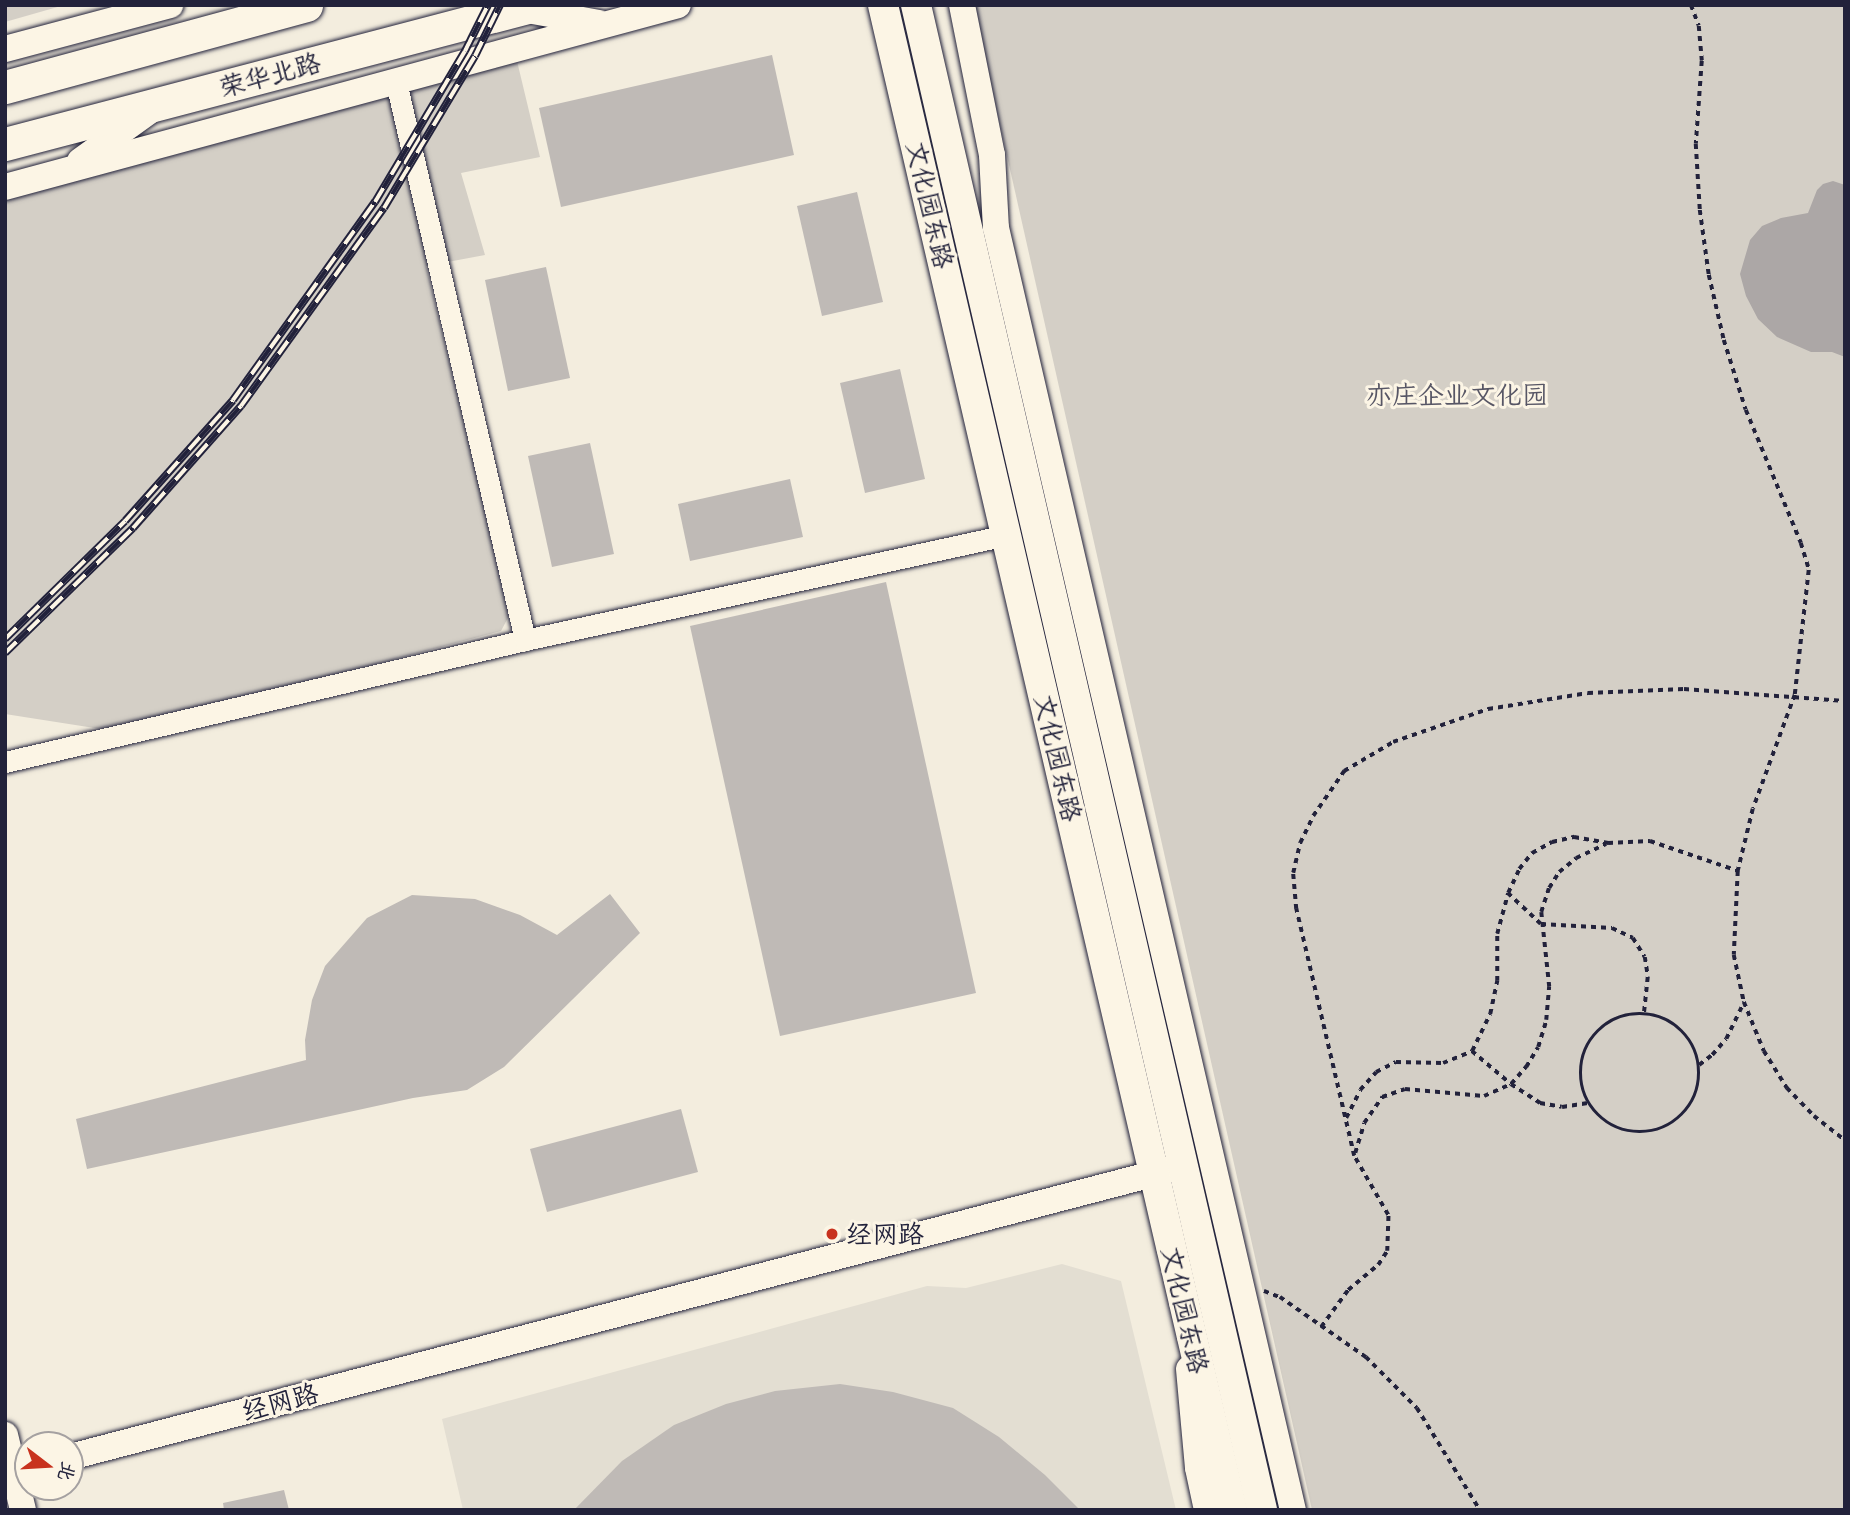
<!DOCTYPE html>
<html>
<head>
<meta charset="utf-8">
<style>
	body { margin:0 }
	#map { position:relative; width:1850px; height:1515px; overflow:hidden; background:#f3edde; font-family:"Patrick Hand","LXGW WenKai TC",sans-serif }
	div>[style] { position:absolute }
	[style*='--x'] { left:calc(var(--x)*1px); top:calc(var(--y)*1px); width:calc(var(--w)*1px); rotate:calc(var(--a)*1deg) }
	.built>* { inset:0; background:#e3ded2 }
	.green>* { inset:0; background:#d4cfc6 }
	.water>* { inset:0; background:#aca7a6 }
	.building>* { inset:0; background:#bfbab6 }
	.path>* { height:3.5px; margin-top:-1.75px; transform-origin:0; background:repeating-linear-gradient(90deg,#22223b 0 5px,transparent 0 10px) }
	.path>.ring { margin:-1.75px; padding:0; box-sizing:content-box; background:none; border:3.5px solid #22223b; border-radius:50% }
	.roads { filter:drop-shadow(0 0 2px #22223b) drop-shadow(0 0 2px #22223b) }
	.minor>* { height:21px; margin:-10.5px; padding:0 10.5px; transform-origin:10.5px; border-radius:10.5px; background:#fcf5e5 }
	.tertiary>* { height:26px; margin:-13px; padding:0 13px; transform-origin:13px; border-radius:13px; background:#fcf5e5 }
	.secondary>* { height:30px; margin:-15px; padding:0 15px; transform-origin:15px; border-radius:15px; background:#fcf5e5 }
	.primary>* { height:33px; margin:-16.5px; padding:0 16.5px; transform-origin:16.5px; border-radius:16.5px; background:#fcf5e5 }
	.rail>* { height:8px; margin-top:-4px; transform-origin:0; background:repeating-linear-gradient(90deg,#fcf5e5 0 16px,#22223b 0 32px); box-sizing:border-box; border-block:2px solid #22223b }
	.dots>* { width:19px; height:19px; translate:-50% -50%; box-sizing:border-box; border:4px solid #fcf5e5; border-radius:50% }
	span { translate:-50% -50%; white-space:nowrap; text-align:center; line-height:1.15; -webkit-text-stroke:6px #fcf5e5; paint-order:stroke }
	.street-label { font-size:26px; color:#22223b }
	.park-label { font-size:26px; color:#575665 }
	.poi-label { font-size:26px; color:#22223b }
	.left { translate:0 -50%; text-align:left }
	.frame { position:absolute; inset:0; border:7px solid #22223b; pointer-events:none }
	.north { position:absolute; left:14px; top:1431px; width:70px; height:70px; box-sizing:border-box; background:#fcf5e5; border:2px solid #a5a1a1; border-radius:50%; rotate:107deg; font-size:19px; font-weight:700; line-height:28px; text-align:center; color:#22223b }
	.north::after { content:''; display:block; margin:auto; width:24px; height:32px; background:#c8321e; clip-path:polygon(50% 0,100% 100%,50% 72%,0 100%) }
</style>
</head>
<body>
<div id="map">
	<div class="built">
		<div style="clip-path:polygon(1062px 1264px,1121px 1281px,1176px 1510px,463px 1510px,442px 1419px,927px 1286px,966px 1288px)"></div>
	</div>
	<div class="green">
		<div style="clip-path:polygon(5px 5px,61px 5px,61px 6px,5px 22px)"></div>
		<div style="clip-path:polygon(973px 5px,1845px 5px,1845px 1510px,1312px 1510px)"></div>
		<div style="clip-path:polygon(517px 61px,540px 157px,461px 173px,485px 255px,426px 266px,510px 614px,501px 631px,120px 732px,5px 714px,5px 200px)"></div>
	</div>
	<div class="water">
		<div style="clip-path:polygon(1833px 181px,1845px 185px,1845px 357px,1832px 352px,1811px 352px,1777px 337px,1758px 319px,1746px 296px,1740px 274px,1750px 240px,1762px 226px,1781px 218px,1808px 213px,1817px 190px,1823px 184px)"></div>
	</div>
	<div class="building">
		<div style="clip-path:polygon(772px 55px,794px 155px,561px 207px,539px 108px)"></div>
		<div style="clip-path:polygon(857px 192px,883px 302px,822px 316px,797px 206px)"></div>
		<div style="clip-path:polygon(546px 267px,570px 378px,508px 391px,485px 280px)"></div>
		<div style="clip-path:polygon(900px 369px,925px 479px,865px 493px,840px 383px)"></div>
		<div style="clip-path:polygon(590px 443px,614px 554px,552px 567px,528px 456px)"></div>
		<div style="clip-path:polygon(790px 479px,803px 537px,690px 561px,678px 504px)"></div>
		<div style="clip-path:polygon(886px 582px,976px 993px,780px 1036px,690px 626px)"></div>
		<div style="clip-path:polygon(610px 894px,640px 933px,504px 1067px,467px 1090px,413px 1098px,87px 1169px,76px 1119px,306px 1060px,305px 1040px,312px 1000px,325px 966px,367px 918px,412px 895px,475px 899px,520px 915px,557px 935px)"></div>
		<div style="clip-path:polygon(681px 1109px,698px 1172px,547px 1212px,530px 1149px)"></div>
		<div style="clip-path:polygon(840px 1384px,893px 1392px,953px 1408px,999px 1437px,1045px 1475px,1080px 1510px,574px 1510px,622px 1461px,674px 1425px,726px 1404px,775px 1391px)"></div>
		<div style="clip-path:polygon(284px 1490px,289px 1510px,224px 1510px,223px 1503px)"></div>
	</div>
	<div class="path">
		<div style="--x:1691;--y:5;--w:22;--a:69"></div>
		<div style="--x:1699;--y:26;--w:35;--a:85"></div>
		<div style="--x:1702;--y:61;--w:83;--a:94.1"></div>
		<div style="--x:1696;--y:144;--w:66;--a:86.5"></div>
		<div style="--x:1700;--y:210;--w:66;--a:82.1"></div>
		<div style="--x:1709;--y:275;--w:67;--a:77"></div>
		<div style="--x:1724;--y:340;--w:73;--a:72.6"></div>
		<div style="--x:1746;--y:410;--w:144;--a:67.5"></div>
		<div style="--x:1801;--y:543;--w:28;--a:73"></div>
		<div style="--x:1809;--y:570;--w:126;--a:96.4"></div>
		<div style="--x:1795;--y:695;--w:121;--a:110.2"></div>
		<div style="--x:1753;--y:809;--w:64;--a:103.6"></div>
		<div style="--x:1738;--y:871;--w:84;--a:92.7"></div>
		<div style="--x:1734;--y:955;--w:48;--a:78"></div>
		<div style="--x:1744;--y:1002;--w:53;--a:67.8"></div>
		<div style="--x:1764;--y:1051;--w:44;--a:58.1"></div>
		<div style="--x:1787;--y:1088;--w:39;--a:46"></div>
		<div style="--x:1814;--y:1116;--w:39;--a:38"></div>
		<div style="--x:1508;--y:893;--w:45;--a:43.2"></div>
		<div style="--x:1541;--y:924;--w:71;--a:3.2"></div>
		<div style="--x:1612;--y:928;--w:23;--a:25"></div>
		<div style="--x:1633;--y:938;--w:22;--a:58"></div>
		<div style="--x:1645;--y:957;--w:20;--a:81"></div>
		<div style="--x:1648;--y:977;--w:36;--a:96"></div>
		<div class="ring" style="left:1581px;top:1014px;width:114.5px;height:114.5px"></div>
		<div style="--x:1472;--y:1051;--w:51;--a:40.2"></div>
		<div style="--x:1511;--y:1084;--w:35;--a:33"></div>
		<div style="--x:1540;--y:1103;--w:22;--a:10"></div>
		<div style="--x:1562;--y:1107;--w:26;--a:-9"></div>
		<div style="--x:1699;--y:1065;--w:16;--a:-38"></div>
		<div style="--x:1712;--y:1055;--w:21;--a:-49"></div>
		<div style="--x:1726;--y:1039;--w:41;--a:-64.1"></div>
		<div style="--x:1346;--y:1118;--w:31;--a:-63"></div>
		<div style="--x:1360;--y:1090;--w:24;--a:-48"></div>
		<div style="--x:1376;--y:1072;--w:22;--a:-27"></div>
		<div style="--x:1396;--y:1062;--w:47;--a:1.2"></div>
		<div style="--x:1443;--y:1063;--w:31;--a:-22"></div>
		<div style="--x:1472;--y:1051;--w:41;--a:-64.1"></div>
		<div style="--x:1490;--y:1014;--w:34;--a:-78"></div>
		<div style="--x:1497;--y:981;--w:47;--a:-90"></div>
		<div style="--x:1497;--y:934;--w:42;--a:-75"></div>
		<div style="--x:1508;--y:893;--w:26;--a:-65"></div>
		<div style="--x:1519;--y:869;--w:21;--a:-51"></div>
		<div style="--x:1532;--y:853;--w:23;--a:-29"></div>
		<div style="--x:1552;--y:842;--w:23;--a:-13"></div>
		<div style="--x:1574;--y:837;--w:35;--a:10"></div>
		<div style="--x:1608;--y:843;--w:42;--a:-2.7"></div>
		<div style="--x:1650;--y:841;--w:93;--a:18.8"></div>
		<div style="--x:1355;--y:1153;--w:31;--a:-73"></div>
		<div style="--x:1364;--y:1123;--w:32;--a:-55"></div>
		<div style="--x:1382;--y:1097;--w:24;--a:-19"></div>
		<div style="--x:1405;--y:1089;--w:79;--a:5.1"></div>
		<div style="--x:1484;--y:1096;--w:30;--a:-24"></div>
		<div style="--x:1511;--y:1084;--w:23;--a:-49"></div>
		<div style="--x:1526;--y:1067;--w:23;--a:-59"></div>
		<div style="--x:1538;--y:1047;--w:28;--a:-73"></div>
		<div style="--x:1546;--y:1020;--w:33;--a:-85"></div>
		<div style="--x:1549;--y:987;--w:75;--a:-96.1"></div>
		<div style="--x:1541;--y:912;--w:25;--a:-72"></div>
		<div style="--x:1549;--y:888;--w:19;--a:-58"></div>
		<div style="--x:1559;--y:872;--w:22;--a:-39"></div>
		<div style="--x:1576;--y:858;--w:33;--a:-25"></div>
		<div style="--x:1264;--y:1291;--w:17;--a:21"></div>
		<div style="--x:1280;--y:1297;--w:105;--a:34.9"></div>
		<div style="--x:1366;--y:1357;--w:72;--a:45"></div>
		<div style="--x:1417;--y:1408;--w:120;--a:58.3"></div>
		<div style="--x:1321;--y:1327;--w:46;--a:-53.9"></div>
		<div style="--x:1348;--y:1290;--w:39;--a:-40"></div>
		<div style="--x:1378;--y:1265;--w:17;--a:-57"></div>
		<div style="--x:1387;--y:1251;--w:36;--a:-88"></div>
		<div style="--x:1388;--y:1215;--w:68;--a:-120"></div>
		<div style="--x:1354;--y:1156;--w:254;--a:-103.2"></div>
		<div style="--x:1296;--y:909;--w:36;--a:-95"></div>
		<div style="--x:1293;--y:873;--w:31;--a:-77"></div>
		<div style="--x:1300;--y:843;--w:30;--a:-64"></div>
		<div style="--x:1313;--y:816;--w:55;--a:-55.4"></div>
		<div style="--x:1344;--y:771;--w:57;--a:-30.6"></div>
		<div style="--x:1393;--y:742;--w:101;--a:-19.2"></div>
		<div style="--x:1488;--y:709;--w:101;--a:-9.1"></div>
		<div style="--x:1588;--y:693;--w:96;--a:-2.4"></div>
		<div style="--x:1684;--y:689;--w:161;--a:4.3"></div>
	</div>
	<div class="roads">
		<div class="minor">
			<div style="--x:396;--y:82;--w:573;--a:76.98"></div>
			<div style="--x:5;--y:762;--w:534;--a:-13.2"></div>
			<div style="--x:525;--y:640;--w:492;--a:-12.3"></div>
		</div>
		<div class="tertiary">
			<div style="--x:962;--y:5;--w:153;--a:78.7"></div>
			<div style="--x:992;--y:155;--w:73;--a:86.9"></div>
			<div style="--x:996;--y:228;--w:1316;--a:76.96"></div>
			<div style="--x:522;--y:9;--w:78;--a:10.3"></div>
			<div style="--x:5;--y:49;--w:171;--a:-14.9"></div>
			<div style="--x:80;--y:161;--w:87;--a:-35.7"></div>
			<div style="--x:5;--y:187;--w:697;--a:-15.13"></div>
			<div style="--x:1189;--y:1369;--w:99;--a:84.8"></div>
			<div style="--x:1198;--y:1468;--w:43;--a:77.9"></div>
			<div style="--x:5;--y:1435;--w:77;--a:76.5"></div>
			<div style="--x:70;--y:1457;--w:1139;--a:-14.65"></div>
		</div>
		<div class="secondary">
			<div style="--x:883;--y:5;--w:1545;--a:76.94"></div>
			<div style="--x:916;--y:5;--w:1544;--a:77.05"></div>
		</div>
		<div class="primary">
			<div style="--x:5;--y:87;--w:312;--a:-15.2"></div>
			<div style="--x:5;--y:144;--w:548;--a:-14.7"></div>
		</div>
	</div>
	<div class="rail">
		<div style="--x:5;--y:639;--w:168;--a:-44.5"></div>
		<div style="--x:125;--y:521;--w:162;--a:-48.2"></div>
		<div style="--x:233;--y:400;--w:244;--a:-54.4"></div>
		<div style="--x:375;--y:202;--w:176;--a:-59.2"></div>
		<div style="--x:465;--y:51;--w:51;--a:-63.4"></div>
		<div style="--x:5;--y:653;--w:179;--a:-44.3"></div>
		<div style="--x:133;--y:528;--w:163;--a:-48.5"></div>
		<div style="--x:241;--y:406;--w:244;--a:-54.2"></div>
		<div style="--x:384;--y:208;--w:177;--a:-59.1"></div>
		<div style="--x:475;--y:56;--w:57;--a:-63.9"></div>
	</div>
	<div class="dots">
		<div style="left:832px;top:1234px;background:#c8321e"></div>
	</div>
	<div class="street-label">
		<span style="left:270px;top:75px;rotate:-15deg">荣华北路</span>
		<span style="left:930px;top:205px;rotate:77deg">文化园东路</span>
		<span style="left:1058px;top:758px;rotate:77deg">文化园东路</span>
		<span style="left:1185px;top:1310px;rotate:77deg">文化园东路</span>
		<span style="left:280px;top:1402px;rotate:-15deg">经网路</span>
	</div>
	<div class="park-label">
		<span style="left:1457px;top:395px">亦庄企业文化园</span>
	</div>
	<div class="poi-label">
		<span class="left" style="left:846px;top:1234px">经网路</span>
	</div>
	<div class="frame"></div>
	<div class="north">北</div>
</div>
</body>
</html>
